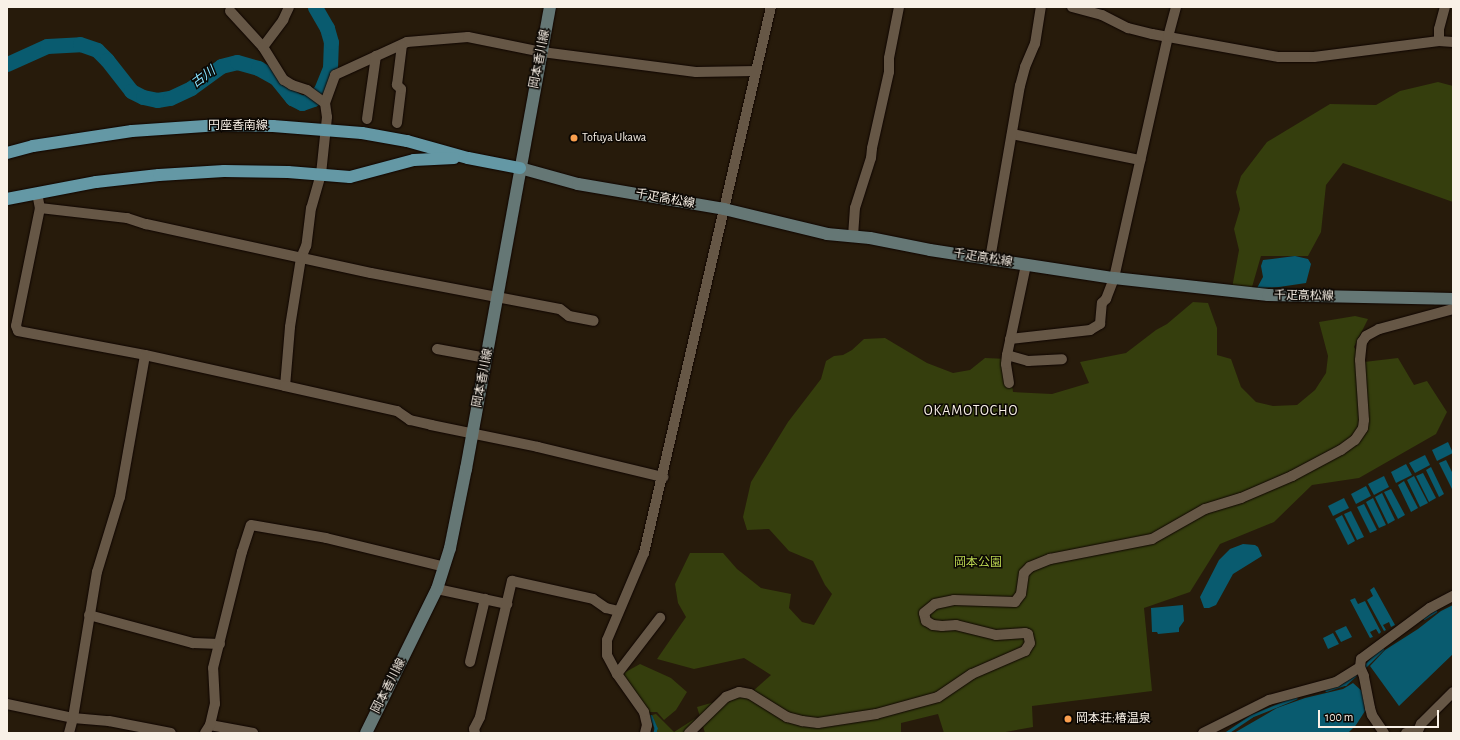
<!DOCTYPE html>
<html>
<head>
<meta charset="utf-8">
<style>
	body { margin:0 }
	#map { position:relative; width:1460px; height:740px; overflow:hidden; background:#271b0b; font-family:"Alegreya Sans","Noto Sans JP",sans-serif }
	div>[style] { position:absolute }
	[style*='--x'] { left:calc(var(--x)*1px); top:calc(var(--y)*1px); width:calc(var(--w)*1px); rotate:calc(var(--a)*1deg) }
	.green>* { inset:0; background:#353e0d }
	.water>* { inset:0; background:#095b6f }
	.stream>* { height:2.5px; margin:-1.25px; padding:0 1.25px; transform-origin:1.25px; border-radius:1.25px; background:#095b6f }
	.river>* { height:15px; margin:-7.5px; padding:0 7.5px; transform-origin:7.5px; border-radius:7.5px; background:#095b6f }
	.roads { filter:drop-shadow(0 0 1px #0f0500) drop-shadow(0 0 1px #0f0500) }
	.street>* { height:10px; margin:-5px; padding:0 5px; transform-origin:5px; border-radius:5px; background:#665746 }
	.secondary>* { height:12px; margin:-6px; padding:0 6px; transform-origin:6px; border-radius:6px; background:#657775 }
	.primary>* { height:12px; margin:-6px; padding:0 6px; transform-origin:6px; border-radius:6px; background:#6498a5 }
	.dots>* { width:11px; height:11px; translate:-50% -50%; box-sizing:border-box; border:2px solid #0b0703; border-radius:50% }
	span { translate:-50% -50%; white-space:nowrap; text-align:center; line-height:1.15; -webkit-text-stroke:3px #0b0703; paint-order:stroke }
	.street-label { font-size:12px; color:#f9f1e7 }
	.poi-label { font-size:12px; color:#f9f1e7 }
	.left { translate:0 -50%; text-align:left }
	.park-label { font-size:12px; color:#b8d34f }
	.water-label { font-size:13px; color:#88e3ff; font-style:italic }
	.quarter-label { font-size:14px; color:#f9f1e7; letter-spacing:1px }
	.frame { position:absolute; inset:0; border:8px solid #f9f1e7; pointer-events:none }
	.scale { position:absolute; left:1318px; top:710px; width:121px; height:18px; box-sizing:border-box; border:2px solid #f9f1e7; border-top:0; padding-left:5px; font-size:12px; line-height:14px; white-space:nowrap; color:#f9f1e7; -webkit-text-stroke:3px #0b0703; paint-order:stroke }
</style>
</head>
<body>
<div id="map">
	<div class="green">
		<div style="clip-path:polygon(1438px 82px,1453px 86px,1453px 202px,1343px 163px,1326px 185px,1321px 232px,1308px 256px,1261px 256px,1252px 287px,1232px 288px,1239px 250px,1234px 229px,1240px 209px,1236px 192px,1241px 176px,1267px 142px,1330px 104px,1376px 105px,1400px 91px)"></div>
		<div style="clip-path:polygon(1193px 302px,1208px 303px,1217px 328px,1217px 355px,1231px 359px,1241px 387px,1256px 402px,1273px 406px,1297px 405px,1315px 390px,1326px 373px,1328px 356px,1319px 322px,1355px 316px,1368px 319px,1354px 347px,1364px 362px,1398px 358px,1414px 385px,1427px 381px,1447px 412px,1436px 434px,1359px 478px,1312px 485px,1274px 522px,1220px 544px,1190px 592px,1144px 608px,1152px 691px,1032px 706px,1033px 727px,1000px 733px,944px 733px,938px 714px,901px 723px,901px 733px,705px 733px,697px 707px,753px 691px,771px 675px,744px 658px,694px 669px,657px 659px,686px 617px,678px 603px,675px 584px,690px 553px,723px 553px,737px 569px,761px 588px,791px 594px,789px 608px,802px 622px,814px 625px,832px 594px,825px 585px,813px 561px,789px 551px,769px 529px,747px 530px,743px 517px,751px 482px,788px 422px,821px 379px,826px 361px,834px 356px,843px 355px,852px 350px,864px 339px,885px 338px,927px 363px,953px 373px,970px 370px,985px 358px,1008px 359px,1013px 392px,1052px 394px,1089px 383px,1080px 362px,1126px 353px,1156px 330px,1167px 324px)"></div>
		<div style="clip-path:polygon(640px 664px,671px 678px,687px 692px,676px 710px,664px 720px,657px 712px,648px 712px,622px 674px)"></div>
		<div style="clip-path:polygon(656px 714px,674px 732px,696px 718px,684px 733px,656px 733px,657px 728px,652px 715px)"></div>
	</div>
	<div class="water">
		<div style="clip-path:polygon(1295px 256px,1308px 259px,1311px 264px,1306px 283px,1279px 287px,1257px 288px,1263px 277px,1261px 266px,1263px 260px)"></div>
		<div style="clip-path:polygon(1448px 442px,1453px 453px,1437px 461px,1432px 450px)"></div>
		<div style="clip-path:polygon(1425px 455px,1430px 465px,1415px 473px,1409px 463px)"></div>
		<div style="clip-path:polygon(1446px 460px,1453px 474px,1452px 489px,1439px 463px)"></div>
		<div style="clip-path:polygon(1406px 464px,1412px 475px,1396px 483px,1391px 472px)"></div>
		<div style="clip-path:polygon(1431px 467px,1444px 494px,1439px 497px,1426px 470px)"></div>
		<div style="clip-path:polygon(1423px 473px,1436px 498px,1429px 502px,1416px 476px)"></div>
		<div style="clip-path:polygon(1384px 476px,1389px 487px,1374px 495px,1368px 484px)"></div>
		<div style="clip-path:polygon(1414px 476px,1428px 503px,1420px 507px,1407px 480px)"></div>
		<div style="clip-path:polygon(1404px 481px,1418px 508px,1411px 512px,1398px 485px)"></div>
		<div style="clip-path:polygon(1366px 486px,1371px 496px,1356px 504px,1351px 494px)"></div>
		<div style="clip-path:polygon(1391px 489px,1405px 515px,1398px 519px,1384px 492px)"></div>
		<div style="clip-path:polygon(1382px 493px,1395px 520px,1388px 524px,1375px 497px)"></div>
		<div style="clip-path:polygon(1344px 498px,1349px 508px,1333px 516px,1328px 506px)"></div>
		<div style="clip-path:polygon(1373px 498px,1386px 525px,1379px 528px,1366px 502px)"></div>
		<div style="clip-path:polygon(1364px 504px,1377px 530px,1370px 533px,1357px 507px)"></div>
		<div style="clip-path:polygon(1351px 511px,1364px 537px,1357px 540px,1344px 514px)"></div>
		<div style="clip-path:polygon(1342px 515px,1355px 541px,1348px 545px,1335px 519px)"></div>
		<div style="clip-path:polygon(1243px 544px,1255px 545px,1258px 547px,1262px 556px,1233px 574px,1216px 605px,1209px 608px,1204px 608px,1200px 597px,1219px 560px,1230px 549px)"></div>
		<div style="clip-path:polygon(1374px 587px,1395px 625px,1391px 627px,1389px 622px,1383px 625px,1386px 630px,1384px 631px,1367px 600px,1373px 596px,1370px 590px)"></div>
		<div style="clip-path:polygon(1355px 598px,1358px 604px,1365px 601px,1381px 632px,1379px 634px,1376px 629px,1370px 632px,1373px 637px,1370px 638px,1350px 600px)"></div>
		<div style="clip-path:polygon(1183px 605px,1184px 621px,1179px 628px,1179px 632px,1158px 634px,1157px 632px,1152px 632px,1151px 608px)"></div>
		<div style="clip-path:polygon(1453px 605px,1453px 654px,1399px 706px,1370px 666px,1385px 650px,1418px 629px,1441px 611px)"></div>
		<div style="clip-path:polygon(1346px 626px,1352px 637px,1341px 642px,1335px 631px)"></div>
		<div style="clip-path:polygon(1333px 633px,1339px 644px,1328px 649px,1323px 638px)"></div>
		<div style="clip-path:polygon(1353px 683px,1363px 692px,1365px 711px,1356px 725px,1348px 733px,1234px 733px,1277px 708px,1305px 698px,1343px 689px)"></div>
	</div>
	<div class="stream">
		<div style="--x:1424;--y:618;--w:13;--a:-32"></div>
		<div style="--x:1365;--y:666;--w:24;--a:-45"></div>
		<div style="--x:1326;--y:690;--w:20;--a:-18"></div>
		<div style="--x:1345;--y:684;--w:13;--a:-42"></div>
		<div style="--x:651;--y:716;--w:13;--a:67"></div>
		<div style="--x:656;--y:728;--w:5;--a:101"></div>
		<div style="--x:1226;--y:733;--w:30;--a:-34"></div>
		<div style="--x:1251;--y:716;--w:48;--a:-22.2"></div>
	</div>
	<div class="river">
		<div style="--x:7;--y:64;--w:44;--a:-24.2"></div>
		<div style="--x:47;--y:46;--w:33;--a:-3"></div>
		<div style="--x:80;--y:44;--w:18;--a:19"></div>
		<div style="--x:97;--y:50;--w:14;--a:45"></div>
		<div style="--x:107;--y:60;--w:39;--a:52"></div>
		<div style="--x:131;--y:91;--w:13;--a:27"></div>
		<div style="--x:143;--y:97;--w:14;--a:12"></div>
		<div style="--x:157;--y:100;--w:13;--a:-9"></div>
		<div style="--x:170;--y:98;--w:23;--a:-25"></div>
		<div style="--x:191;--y:88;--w:37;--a:-36"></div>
		<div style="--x:221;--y:66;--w:16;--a:-14"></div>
		<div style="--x:237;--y:62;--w:22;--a:16"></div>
		<div style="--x:258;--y:68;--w:21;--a:29"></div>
		<div style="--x:276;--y:78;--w:26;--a:51"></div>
		<div style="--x:292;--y:98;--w:11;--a:27"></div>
		<div style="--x:302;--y:103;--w:12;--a:-20"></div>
		<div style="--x:313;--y:99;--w:12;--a:-48"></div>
		<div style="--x:321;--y:90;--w:24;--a:-68"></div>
		<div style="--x:330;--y:68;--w:26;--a:-88"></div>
		<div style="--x:331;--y:42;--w:15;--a:-106"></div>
		<div style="--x:327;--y:28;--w:24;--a:-120"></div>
	</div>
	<div class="roads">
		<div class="street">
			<div style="--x:1072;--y:7;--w:31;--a:15"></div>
			<div style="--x:1102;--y:15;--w:29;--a:27"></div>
			<div style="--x:1128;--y:28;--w:25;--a:14"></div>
			<div style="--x:1152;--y:34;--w:129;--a:10.3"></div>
			<div style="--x:1279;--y:57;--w:35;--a:0"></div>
			<div style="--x:1314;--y:57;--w:126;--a:-7.3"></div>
			<div style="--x:1439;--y:41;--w:14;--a:4"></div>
			<div style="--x:230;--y:11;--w:49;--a:47.5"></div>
			<div style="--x:263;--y:47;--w:39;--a:58"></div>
			<div style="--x:284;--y:80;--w:9;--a:32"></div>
			<div style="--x:292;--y:85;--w:16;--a:18"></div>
			<div style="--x:307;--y:90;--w:22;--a:36"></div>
			<div style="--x:325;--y:103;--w:14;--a:82"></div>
			<div style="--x:327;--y:117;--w:57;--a:96"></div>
			<div style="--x:321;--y:174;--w:35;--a:106"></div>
			<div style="--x:311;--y:208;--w:38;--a:97"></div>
			<div style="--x:306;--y:246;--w:13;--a:113"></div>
			<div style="--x:301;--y:258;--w:70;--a:99.1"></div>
			<div style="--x:290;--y:327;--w:59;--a:94.8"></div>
			<div style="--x:1439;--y:41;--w:12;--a:-90"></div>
			<div style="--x:1439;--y:29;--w:23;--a:-75"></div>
			<div style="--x:263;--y:47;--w:34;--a:-53"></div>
			<div style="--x:283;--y:20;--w:14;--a:-65"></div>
			<div style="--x:325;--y:103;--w:30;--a:-70"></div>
			<div style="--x:335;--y:75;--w:79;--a:-24.6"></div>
			<div style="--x:407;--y:42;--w:61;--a:-4.7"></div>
			<div style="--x:468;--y:37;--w:76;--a:11.5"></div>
			<div style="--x:542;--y:52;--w:155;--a:7.4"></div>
			<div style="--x:696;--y:72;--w:60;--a:-1"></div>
			<div style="--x:367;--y:119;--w:64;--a:-81.9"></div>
			<div style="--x:397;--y:123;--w:34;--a:-83"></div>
			<div style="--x:401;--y:89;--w:6;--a:-135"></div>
			<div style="--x:397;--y:85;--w:40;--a:-82.9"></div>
			<div style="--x:1012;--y:134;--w:131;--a:11.5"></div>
			<div style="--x:37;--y:193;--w:15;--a:79"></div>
			<div style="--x:40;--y:208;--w:120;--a:101.5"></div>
			<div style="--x:16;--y:326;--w:5;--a:68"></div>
			<div style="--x:18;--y:331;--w:129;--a:10.7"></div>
			<div style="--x:145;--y:355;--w:143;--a:12.5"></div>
			<div style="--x:285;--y:386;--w:115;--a:12.6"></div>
			<div style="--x:397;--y:411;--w:16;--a:35"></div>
			<div style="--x:410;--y:420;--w:22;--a:13"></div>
			<div style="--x:431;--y:425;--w:109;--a:11.6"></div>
			<div style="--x:538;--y:447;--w:129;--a:13.5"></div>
			<div style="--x:40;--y:208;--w:88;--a:6.6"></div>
			<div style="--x:127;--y:218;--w:20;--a:18"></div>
			<div style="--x:146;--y:224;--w:230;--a:12.3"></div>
			<div style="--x:371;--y:273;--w:192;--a:10.8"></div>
			<div style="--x:560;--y:309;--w:11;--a:38"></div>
			<div style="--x:569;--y:316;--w:25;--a:11"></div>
			<div style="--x:853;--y:236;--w:28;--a:-86"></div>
			<div style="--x:855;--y:208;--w:52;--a:-72.3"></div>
			<div style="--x:871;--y:158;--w:10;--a:-84"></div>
			<div style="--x:872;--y:148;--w:78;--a:-77.4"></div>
			<div style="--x:889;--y:72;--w:14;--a:-90"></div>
			<div style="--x:889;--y:58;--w:52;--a:-78.9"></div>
			<div style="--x:990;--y:259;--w:176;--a:-80.2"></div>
			<div style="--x:1020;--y:86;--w:20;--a:-75"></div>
			<div style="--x:1025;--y:67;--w:25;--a:-67"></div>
			<div style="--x:1035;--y:44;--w:37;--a:-81"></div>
			<div style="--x:1010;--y:339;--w:81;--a:-6.4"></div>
			<div style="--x:1090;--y:330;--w:12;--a:-31"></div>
			<div style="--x:1100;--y:324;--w:21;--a:-85"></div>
			<div style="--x:1102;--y:303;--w:6;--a:-45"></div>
			<div style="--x:1106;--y:299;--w:22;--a:-69"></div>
			<div style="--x:1114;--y:278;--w:247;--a:-77.4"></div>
			<div style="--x:1168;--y:37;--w:31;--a:-75"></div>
			<div style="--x:437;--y:349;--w:50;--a:10.4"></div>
			<div style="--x:1007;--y:355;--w:22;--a:16"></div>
			<div style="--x:1028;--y:361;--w:34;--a:-3"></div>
			<div style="--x:1009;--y:383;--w:19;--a:-99"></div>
			<div style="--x:1006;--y:364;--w:9;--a:-84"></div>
			<div style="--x:1007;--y:355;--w:92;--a:-78.1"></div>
			<div style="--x:437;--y:589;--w:72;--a:12.1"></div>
			<div style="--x:89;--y:615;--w:108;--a:15.1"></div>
			<div style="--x:193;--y:643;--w:27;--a:2"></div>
			<div style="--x:470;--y:662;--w:65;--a:-76.6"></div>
			<div style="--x:617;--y:674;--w:71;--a:-52.5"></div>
			<div style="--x:7;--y:704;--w:67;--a:12"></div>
			<div style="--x:73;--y:718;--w:36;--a:5"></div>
			<div style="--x:109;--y:721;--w:63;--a:11"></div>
			<div style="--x:210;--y:725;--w:44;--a:10.5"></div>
			<div style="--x:69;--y:733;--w:16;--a:-75"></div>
			<div style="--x:73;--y:718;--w:148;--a:-80.7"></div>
			<div style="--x:97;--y:572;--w:78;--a:-73"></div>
			<div style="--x:120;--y:497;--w:144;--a:-80"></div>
			<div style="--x:205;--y:733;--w:9;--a:-58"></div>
			<div style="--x:210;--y:725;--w:22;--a:-77"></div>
			<div style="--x:215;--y:704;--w:36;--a:-93"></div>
			<div style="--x:213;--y:668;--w:120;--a:-76"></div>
			<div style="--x:242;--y:552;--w:28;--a:-72"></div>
			<div style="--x:251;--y:525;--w:76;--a:9.8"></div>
			<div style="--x:326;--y:538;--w:118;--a:13.7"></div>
			<div style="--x:441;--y:566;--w:4;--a:45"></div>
			<div style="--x:475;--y:733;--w:4;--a:-104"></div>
			<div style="--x:474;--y:729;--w:13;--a:-63"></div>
			<div style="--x:480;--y:717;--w:140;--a:-76.8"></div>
			<div style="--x:512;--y:581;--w:83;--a:12.5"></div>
			<div style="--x:593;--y:599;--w:16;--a:35"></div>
			<div style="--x:606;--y:608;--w:12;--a:14"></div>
			<div style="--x:645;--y:733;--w:8;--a:-76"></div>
			<div style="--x:647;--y:725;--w:13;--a:-103"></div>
			<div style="--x:644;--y:712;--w:47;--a:-125.4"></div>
			<div style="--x:617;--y:674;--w:21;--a:-118"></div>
			<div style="--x:607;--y:655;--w:15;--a:-90"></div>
			<div style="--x:607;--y:640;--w:95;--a:-67"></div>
			<div style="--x:644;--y:553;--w:561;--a:-76.91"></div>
			<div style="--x:689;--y:733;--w:52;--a:-44.2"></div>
			<div style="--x:726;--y:697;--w:14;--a:-21"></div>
			<div style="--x:739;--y:692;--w:11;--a:10"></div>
			<div style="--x:750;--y:694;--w:44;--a:31.9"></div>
			<div style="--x:787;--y:717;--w:16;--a:15"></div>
			<div style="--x:802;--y:721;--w:16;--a:7"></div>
			<div style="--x:818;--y:723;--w:59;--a:-8.8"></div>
			<div style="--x:876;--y:714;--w:64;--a:-15.3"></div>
			<div style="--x:938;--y:697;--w:41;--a:-34.1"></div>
			<div style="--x:972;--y:674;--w:58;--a:-23.5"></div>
			<div style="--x:1025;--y:651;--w:9;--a:-58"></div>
			<div style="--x:1030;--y:643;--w:9;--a:-103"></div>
			<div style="--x:1028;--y:634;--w:3;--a:-162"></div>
			<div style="--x:1025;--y:633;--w:29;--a:176"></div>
			<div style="--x:996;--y:635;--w:41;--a:-166"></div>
			<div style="--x:956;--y:625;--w:14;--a:176"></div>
			<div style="--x:942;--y:626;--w:9;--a:-174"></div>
			<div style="--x:933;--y:625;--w:8;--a:-150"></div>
			<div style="--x:926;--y:621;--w:8;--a:-104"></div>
			<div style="--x:924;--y:613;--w:14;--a:-39"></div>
			<div style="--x:935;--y:604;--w:19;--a:-12"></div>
			<div style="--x:954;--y:600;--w:61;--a:1.9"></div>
			<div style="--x:1015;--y:602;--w:10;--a:-53"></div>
			<div style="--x:1021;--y:594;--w:21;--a:-82"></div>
			<div style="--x:1024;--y:573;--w:8;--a:-45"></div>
			<div style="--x:1030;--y:567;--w:22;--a:-22"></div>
			<div style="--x:1050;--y:559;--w:104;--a:-11.1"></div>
			<div style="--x:1152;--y:539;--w:61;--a:-29.5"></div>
			<div style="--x:1205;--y:509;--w:38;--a:-17"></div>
			<div style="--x:1241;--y:498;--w:56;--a:-23.3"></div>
			<div style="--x:1292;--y:476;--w:55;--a:-28"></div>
			<div style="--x:1341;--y:450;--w:17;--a:-36"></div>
			<div style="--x:1355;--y:440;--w:14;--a:-56"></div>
			<div style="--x:1363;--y:428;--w:8;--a:-83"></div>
			<div style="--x:1364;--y:420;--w:60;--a:-93.8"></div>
			<div style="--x:1360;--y:360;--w:18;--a:-84"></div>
			<div style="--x:1362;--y:342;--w:7;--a:-56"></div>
			<div style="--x:1366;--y:336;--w:15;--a:-28"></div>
			<div style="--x:1379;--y:329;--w:77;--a:-15.1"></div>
			<div style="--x:1203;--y:733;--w:74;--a:-26.6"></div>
			<div style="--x:1269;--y:700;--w:69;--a:-15"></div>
			<div style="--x:1336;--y:682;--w:28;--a:-32"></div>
			<div style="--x:1384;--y:733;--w:22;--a:-124"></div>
			<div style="--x:1372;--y:715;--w:7;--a:-106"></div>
			<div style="--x:1370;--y:708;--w:33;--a:-101"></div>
			<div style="--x:1364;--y:676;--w:10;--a:-114"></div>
			<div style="--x:1360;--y:667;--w:8;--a:-83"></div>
			<div style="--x:1361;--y:659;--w:86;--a:-36.5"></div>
			<div style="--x:1430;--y:608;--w:26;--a:-28"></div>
			<div style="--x:1406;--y:733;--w:12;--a:-5"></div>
			<div style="--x:1417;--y:733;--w:10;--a:-66"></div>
			<div style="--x:1421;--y:724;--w:45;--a:-45"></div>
		</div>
		<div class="secondary">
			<div style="--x:520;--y:168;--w:60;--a:15.4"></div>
			<div style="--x:578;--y:184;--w:148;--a:9.7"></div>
			<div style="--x:724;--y:209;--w:106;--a:13.6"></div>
			<div style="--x:827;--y:234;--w:43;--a:5.3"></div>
			<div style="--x:870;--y:238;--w:61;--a:11.3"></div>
			<div style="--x:930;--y:250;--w:186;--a:8.7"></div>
			<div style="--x:1114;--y:278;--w:155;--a:6.3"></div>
			<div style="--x:1268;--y:295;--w:185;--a:1.2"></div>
			<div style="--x:366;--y:733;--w:161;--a:-63.8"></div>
			<div style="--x:437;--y:589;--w:43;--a:-72.4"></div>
			<div style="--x:450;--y:548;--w:81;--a:-78.6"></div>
			<div style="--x:466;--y:469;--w:470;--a:-79.7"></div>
		</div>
		<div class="primary">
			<div style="--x:7;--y:153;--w:27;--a:-15"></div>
			<div style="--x:33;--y:146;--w:100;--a:-8.6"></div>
			<div style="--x:132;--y:131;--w:88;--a:-3.9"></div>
			<div style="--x:220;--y:125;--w:53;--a:1.1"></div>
			<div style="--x:273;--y:126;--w:89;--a:4.5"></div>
			<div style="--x:362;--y:133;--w:46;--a:10.1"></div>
			<div style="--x:407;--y:141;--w:63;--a:15.6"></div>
			<div style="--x:468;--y:158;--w:53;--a:10.9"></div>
			<div style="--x:7;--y:199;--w:91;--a:-10.8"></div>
			<div style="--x:96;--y:182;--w:63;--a:-6.3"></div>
			<div style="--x:159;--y:175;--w:65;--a:-3.5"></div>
			<div style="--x:224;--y:171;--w:64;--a:0.9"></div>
			<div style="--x:288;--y:172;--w:62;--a:4.6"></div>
			<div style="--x:350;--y:177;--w:66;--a:-14.9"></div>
			<div style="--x:414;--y:160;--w:40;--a:-2.9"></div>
		</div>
	</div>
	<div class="dots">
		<div style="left:574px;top:138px;background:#fa9f4e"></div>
		<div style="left:1068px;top:719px;background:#fa9f4e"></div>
	</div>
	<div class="street-label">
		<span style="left:540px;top:59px;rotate:-79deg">岡本香川線</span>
		<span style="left:238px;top:126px">円座香南線</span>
		<span style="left:665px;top:199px;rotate:10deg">千疋高松線</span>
		<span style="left:983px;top:258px;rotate:9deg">千疋高松線</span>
		<span style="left:1304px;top:296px;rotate:1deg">千疋高松線</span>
		<span style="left:483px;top:378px;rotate:-79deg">岡本香川線</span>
		<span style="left:389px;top:686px;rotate:-63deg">岡本香川線</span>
	</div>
	<div class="poi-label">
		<span class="left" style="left:582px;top:138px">Tofuya Ukawa</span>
		<span class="left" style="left:1076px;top:719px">岡本荘;椿温泉</span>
	</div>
	<div class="park-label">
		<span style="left:978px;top:563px">岡本公園</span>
	</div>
	<div class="water-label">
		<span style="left:204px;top:78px;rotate:-36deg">古川</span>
	</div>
	<div class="quarter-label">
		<span style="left:971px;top:411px">OKAMOTOCHO</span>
	</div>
	<div class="frame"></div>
	<div class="scale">100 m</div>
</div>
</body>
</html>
